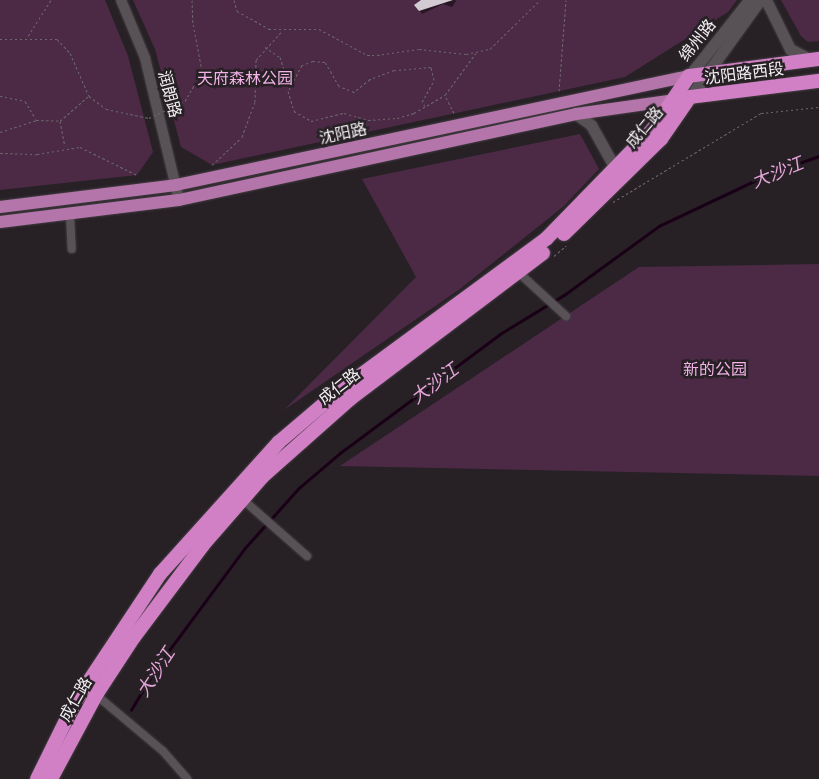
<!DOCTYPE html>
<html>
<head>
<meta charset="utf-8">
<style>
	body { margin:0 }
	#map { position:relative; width:819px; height:779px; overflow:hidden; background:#272126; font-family:Barlow,"Noto Sans SC",sans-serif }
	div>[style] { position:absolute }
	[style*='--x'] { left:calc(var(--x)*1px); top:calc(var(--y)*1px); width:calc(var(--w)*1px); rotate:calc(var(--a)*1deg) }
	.green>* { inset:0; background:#4c2a46 }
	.shadow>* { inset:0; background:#0007 }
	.stream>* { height:2.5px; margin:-1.25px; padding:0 1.25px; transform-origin:1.25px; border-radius:1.25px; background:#1a0017 }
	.building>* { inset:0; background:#d2cbd1 }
	.path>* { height:1px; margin-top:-0.5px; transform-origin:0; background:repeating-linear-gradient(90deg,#6c676c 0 2.5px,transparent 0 5px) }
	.roads { filter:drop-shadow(0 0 1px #423d41) drop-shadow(0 0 1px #423d41) }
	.minor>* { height:8px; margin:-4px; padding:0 4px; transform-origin:4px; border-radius:4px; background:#585257 }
	.tertiary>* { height:10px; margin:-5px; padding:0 5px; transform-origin:5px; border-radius:5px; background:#585257 }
	.secondary>* { height:11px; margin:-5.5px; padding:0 5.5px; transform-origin:5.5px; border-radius:5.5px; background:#585257 }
	.primary>* { height:12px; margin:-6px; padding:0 6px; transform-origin:6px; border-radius:6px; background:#b475aa }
	.trunk>* { height:14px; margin:-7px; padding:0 7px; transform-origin:7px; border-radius:7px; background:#d280c6 }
	.path-bridge>* { height:1px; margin-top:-0.5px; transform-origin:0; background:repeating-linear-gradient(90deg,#6c676c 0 2.5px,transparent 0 5px) }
	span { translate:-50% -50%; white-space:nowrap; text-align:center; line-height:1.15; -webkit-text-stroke:5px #272126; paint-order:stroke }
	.street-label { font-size:16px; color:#f3f0f3 }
	.park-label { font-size:16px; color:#f4b3e8 }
	.water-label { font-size:18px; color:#e6a6db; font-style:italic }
</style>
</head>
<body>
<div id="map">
	<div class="green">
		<div style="clip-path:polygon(0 0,105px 0,128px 56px,153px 152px,137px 175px,0 190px)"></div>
		<div style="clip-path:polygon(133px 0,737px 0,728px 12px,625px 77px,212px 165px,181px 147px,155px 49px)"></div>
		<div style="clip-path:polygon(781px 0,819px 0,819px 41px,808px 42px,801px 36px)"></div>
		<div style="clip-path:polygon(580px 134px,599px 169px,564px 206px,460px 289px,284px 410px,416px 277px,362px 179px)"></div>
		<div style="clip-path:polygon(819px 264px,819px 476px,340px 466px,639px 267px)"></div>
	</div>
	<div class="shadow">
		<div style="clip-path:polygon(423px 0,455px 0,456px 1px,452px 7px,443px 4px,422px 14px,416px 5px)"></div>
	</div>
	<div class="stream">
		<div style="--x:131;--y:710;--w:49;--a:-59.2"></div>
		<div style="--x:156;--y:668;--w:148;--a:-53.5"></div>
		<div style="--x:244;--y:549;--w:82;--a:-48"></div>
		<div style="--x:299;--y:488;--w:54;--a:-40.5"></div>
		<div style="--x:340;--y:453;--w:199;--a:-36.6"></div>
		<div style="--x:500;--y:334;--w:75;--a:-31.4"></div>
		<div style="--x:564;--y:295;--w:117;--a:-36"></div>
		<div style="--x:659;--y:226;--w:124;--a:-25.3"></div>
		<div style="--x:771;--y:173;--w:51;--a:-19.5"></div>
	</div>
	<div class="building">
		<div style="clip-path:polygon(421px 0,453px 0,419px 11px,414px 5px)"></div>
	</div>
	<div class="path">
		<div style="--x:192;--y:0;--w:23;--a:88"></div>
		<div style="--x:234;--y:0;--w:11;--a:75"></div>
		<div style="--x:237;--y:11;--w:37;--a:29"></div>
		<div style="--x:269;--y:29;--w:50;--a:0"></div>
		<div style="--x:319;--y:29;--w:55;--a:28.4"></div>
		<div style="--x:367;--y:55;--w:10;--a:0"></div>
		<div style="--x:377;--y:55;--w:42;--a:-8.1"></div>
		<div style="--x:419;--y:49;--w:47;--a:6.1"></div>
		<div style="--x:466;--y:54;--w:25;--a:-12"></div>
		<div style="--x:490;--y:49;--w:70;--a:-44.4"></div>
		<div style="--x:28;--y:36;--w:43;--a:-57.4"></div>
		<div style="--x:0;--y:39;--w:57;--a:0"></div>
		<div style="--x:57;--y:39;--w:19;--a:47"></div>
		<div style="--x:70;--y:53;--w:47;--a:66.2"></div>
		<div style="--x:89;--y:96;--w:21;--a:37"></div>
		<div style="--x:265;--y:47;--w:18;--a:34"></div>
		<div style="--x:280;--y:57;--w:29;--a:72"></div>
		<div style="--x:559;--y:91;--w:91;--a:-85.6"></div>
		<div style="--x:0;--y:96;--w:25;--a:11"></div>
		<div style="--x:25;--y:101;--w:21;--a:59"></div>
		<div style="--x:425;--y:106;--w:5;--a:-127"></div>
		<div style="--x:422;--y:102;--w:25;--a:-61"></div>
		<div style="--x:434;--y:80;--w:13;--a:-103"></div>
		<div style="--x:431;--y:67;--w:37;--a:175"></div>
		<div style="--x:394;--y:70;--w:26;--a:159"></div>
		<div style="--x:370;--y:79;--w:21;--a:141"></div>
		<div style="--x:354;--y:92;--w:16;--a:-158"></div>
		<div style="--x:339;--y:86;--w:28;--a:-120"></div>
		<div style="--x:325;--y:62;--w:12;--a:-175"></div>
		<div style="--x:313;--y:61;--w:12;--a:160"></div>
		<div style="--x:302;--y:65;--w:30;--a:118"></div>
		<div style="--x:288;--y:91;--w:21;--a:73"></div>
		<div style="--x:294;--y:111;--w:20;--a:30"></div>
		<div style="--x:311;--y:121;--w:34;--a:-14"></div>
		<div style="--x:344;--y:113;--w:25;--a:16"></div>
		<div style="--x:368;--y:120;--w:29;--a:-4"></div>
		<div style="--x:397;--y:118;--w:18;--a:-16"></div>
		<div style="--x:414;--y:113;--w:36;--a:-30"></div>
		<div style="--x:454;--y:113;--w:20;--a:-117"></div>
		<div style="--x:445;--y:95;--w:52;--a:-53.6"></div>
		<div style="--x:60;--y:121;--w:25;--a:79"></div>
		<div style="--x:0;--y:132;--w:38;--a:-18"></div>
		<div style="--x:36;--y:120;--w:24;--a:2"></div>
		<div style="--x:60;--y:121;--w:37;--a:-41"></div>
		<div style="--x:0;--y:153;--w:37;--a:2"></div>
		<div style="--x:37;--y:154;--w:44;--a:-9.2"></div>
		<div style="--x:80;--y:147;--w:64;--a:26.2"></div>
		<div style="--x:212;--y:165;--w:41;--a:-43"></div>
		<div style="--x:242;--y:137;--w:37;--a:-70"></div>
		<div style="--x:255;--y:102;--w:42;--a:-88.6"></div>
		<div style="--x:256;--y:60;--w:39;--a:-48"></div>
		<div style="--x:613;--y:202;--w:173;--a:-31"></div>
		<div style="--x:761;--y:113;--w:58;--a:-5.9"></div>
		<div style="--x:554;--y:256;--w:16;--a:-40"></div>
	</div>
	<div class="roads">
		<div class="minor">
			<div style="--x:70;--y:216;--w:33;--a:87"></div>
			<div style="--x:519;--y:273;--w:64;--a:42.5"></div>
			<div style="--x:241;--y:498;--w:88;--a:41.3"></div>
			<div style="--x:95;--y:694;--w:89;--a:40"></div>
			<div style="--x:163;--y:751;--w:37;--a:49"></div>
		</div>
		<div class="tertiary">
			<div style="--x:121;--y:0;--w:63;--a:67.5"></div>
			<div style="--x:145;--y:58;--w:146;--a:76.5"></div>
		</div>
		<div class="secondary">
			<div style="--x:766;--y:0;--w:55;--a:63.9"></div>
			<div style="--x:790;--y:49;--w:25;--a:27"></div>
			<div style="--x:689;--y:76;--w:97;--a:-51.7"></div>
			<div style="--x:690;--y:97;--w:120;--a:-54.2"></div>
			<div style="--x:576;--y:114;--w:19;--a:36"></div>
			<div style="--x:591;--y:125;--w:49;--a:60.8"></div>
		</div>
		<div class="primary">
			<div style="--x:0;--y:207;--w:177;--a:-7.1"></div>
			<div style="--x:176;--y:185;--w:524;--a:-12"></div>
			<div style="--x:0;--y:222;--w:180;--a:-7"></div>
			<div style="--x:179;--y:200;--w:406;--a:-12.2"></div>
			<div style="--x:576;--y:114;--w:106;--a:-8.1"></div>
		</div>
		<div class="trunk">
			<div style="--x:564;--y:234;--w:136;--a:-44.4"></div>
			<div style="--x:661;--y:139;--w:51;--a:-55.4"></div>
			<div style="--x:690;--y:97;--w:130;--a:-7.1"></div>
			<div style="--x:37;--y:779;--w:86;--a:-63.7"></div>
			<div style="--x:75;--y:702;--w:154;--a:-56.4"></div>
			<div style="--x:160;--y:574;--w:178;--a:-48"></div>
			<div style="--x:279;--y:442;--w:79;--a:-40.4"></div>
			<div style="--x:339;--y:391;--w:257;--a:-36.3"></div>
			<div style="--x:546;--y:239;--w:153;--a:-45.8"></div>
			<div style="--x:653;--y:129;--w:64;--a:-55.8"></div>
			<div style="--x:689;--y:76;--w:131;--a:-7.5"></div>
			<div style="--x:51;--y:779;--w:95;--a:-61.8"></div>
			<div style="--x:96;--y:695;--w:69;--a:-56.8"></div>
			<div style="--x:134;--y:637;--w:115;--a:-53.1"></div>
			<div style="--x:203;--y:545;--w:91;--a:-49"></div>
			<div style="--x:263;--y:476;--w:116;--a:-41.5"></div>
			<div style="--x:350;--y:399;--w:242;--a:-37.1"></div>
		</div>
	</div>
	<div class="path-bridge">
		<div style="--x:106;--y:109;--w:44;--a:11.8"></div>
		<div style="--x:149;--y:118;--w:40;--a:-25"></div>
		<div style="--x:185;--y:101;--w:34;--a:-60"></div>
		<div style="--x:202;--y:71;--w:49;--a:-100.6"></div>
	</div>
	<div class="street-label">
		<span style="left:697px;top:40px;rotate:-52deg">绵州路</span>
		<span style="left:744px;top:73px;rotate:-7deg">沈阳路西段</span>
		<span style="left:170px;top:94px;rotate:75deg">润朗路</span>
		<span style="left:644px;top:127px;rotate:-50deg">成仁路</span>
		<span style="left:343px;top:133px;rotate:-12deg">沈阳路</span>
		<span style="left:339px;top:386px;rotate:-38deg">成仁路</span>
		<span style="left:75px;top:699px;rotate:-60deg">成仁路</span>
	</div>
	<div class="park-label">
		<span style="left:245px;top:78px">天府森林公园</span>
		<span style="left:715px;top:369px">新的公园</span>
	</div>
	<div class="water-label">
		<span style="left:777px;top:172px;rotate:-22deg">大沙江</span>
		<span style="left:434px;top:383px;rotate:-37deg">大沙江</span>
		<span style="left:155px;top:672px;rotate:-57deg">大沙江</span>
	</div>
</div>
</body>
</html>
